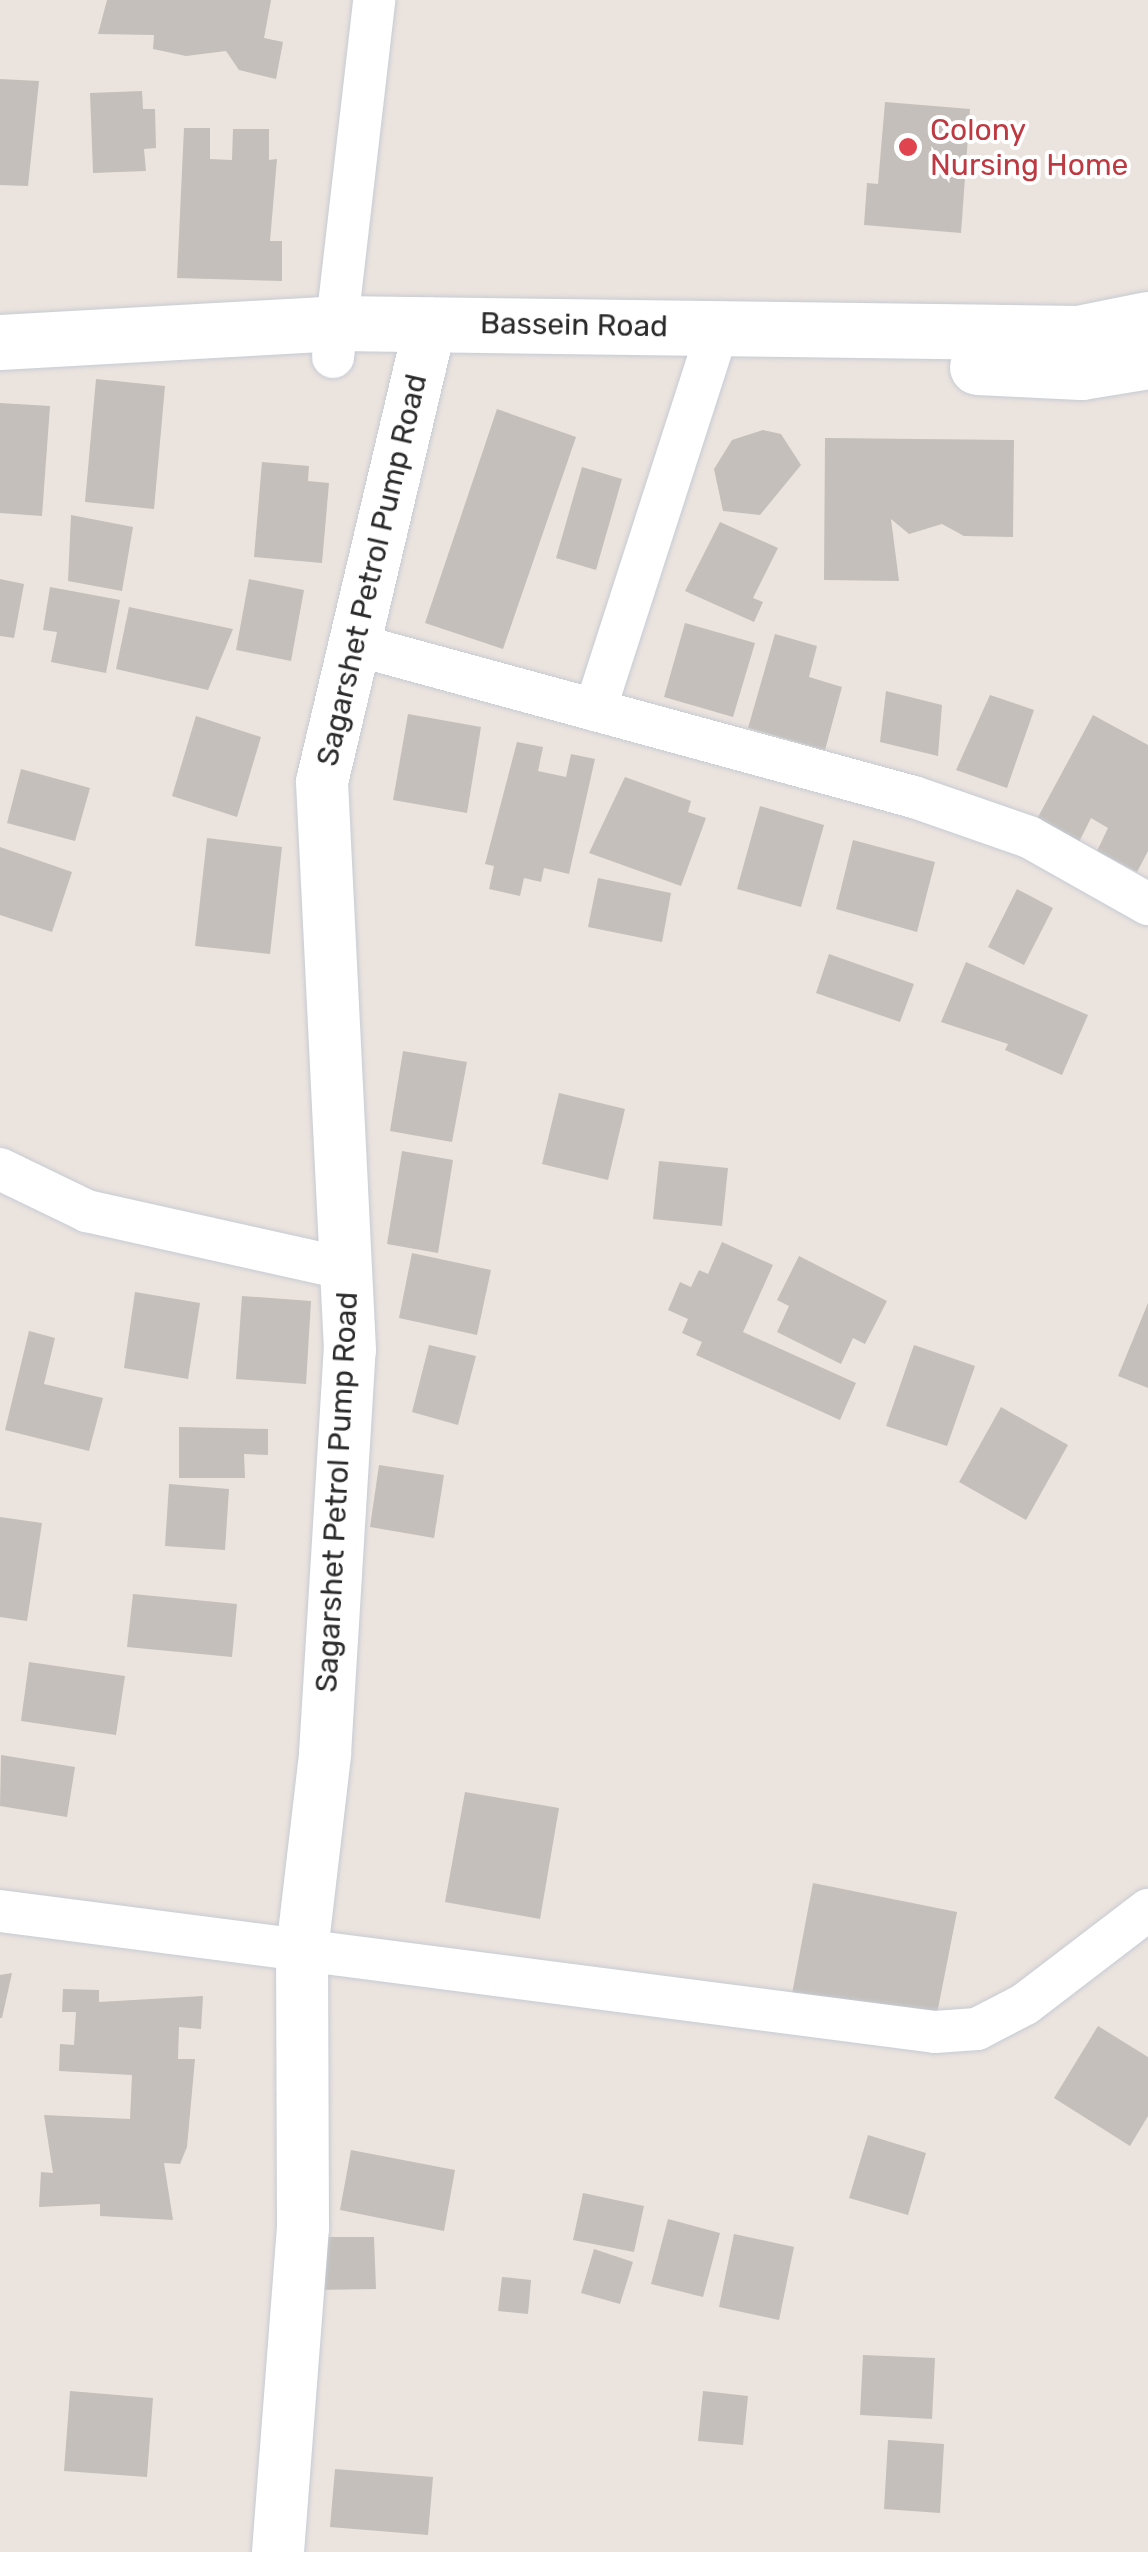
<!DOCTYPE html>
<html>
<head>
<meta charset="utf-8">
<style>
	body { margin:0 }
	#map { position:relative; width:1148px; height:2552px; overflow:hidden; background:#ebe3de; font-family:Rubik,sans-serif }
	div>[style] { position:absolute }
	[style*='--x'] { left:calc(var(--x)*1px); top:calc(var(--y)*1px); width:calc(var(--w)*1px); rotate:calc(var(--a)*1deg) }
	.building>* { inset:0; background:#c4bfba }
	.roads { filter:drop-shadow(0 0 2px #c6cbd3) drop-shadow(0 0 2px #c6cbd3) }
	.minor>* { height:42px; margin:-21px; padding:0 21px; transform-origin:21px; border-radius:21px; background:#fff }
	.tertiary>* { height:52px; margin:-26px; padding:0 26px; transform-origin:26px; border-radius:26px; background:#fff }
	.secondary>* { height:55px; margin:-27.5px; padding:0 27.5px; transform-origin:27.5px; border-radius:27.5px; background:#fff }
	.dots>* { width:28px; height:28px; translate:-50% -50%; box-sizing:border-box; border:5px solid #fff; border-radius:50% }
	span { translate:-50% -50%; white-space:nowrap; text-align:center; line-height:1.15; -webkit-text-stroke:8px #fff; paint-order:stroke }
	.health-label { font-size:30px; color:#be3a42 }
	.left { translate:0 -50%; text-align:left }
	.street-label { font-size:30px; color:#2b2b2b }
</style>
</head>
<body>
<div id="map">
	<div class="building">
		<div style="clip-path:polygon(107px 0,271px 0,264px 38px,283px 42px,276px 79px,239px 70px,226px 51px,186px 56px,153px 49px,154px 35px,98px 34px)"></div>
		<div style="clip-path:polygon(0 79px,39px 81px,28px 186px,0 185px)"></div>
		<div style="clip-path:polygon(142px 91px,143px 109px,155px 109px,156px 148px,144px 149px,146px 171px,93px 173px,90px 93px)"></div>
		<div style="clip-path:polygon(885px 102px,970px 109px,961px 233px,864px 225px,867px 183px,878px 184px)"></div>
		<div style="clip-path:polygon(184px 128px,210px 128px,210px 159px,232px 160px,233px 129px,269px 129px,269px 160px,277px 159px,270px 241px,282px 241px,282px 281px,177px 278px)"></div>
		<div style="clip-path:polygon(96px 379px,165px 386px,154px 509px,85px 502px)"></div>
		<div style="clip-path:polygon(0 403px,50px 406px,42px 516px,0 513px)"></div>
		<div style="clip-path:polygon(497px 409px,576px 437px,503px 649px,425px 623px)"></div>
		<div style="clip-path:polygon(763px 430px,781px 434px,801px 465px,760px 515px,723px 511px,714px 469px,732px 440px)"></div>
		<div style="clip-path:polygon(825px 438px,1014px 440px,1013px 537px,964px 536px,942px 524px,909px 534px,891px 519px,899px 581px,824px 580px)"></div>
		<div style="clip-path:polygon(262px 462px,309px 466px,308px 481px,329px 483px,322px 563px,254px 557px)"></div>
		<div style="clip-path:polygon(582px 467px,622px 479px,596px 570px,556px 558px)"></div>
		<div style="clip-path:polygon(71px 515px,133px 527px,122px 591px,68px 581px)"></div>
		<div style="clip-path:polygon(720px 522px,778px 548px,753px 598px,763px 602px,754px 622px,685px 591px)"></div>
		<div style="clip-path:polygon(0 579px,24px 584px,14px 638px,0 636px)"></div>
		<div style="clip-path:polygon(249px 579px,304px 590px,291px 661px,236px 650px)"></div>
		<div style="clip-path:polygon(50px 587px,120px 600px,106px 673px,51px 662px,57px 632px,43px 630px)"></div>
		<div style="clip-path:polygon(129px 607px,233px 629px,208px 690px,116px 669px)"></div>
		<div style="clip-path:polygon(685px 623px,755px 643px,733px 717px,664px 697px)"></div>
		<div style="clip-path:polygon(775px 634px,817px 646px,809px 677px,842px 687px,825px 750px,748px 728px)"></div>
		<div style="clip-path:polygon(886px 691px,942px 705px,938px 756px,880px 742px)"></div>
		<div style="clip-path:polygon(990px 695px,1034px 710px,1007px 788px,956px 770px)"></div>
		<div style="clip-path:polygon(408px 714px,481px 727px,467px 813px,393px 800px)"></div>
		<div style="clip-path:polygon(1093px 715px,1148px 745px,1148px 851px,1137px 872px,1097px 851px,1108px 828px,1091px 818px,1079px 842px,1037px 819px)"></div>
		<div style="clip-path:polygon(196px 716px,261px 737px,237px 817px,172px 796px)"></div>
		<div style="clip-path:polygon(517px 742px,543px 747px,538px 771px,566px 777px,571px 754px,595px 759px,569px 874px,544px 868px,541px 882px,524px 878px,520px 896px,489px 889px,494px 866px,485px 864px)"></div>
		<div style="clip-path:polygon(21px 769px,90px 788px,75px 841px,7px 823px)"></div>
		<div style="clip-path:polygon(625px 777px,691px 801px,688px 812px,706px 818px,681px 886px,589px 853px)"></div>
		<div style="clip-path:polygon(760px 806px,824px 825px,801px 907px,737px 889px)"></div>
		<div style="clip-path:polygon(207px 838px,282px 847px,270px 954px,195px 946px)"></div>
		<div style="clip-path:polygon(853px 840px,935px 862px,917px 932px,836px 909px)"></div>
		<div style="clip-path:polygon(0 847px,72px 872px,52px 932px,0 915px)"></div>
		<div style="clip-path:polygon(598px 878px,671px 893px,662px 942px,588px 927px)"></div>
		<div style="clip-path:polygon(1017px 889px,1053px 908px,1024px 965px,988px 947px)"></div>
		<div style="clip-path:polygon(829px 954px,914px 984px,900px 1022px,816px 993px)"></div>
		<div style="clip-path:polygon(966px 962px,1088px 1015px,1062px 1075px,1005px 1050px,1008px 1044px,941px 1022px)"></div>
		<div style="clip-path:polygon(403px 1051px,467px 1062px,452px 1142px,390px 1131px)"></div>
		<div style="clip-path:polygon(559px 1093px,625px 1109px,608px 1180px,542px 1164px)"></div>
		<div style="clip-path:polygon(402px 1151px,453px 1160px,438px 1253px,387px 1244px)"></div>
		<div style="clip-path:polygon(659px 1161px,728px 1168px,722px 1226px,653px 1219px)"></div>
		<div style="clip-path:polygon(722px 1242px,773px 1265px,743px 1332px,856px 1383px,840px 1420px,696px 1355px,702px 1342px,682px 1333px,688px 1319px,668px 1310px,680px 1282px,691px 1287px,699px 1270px,708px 1274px)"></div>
		<div style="clip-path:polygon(412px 1253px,491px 1270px,477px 1335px,399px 1318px)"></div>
		<div style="clip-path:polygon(799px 1256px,887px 1301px,865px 1344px,853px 1338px,841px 1364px,777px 1332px,789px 1306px,777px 1300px)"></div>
		<div style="clip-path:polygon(135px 1292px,200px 1303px,188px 1379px,124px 1368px)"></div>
		<div style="clip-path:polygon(242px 1296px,311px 1301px,306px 1384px,236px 1379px)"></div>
		<div style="clip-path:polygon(1148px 1303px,1148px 1388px,1118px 1376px)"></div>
		<div style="clip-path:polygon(29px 1331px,55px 1338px,44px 1384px,103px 1398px,89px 1451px,5px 1430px)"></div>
		<div style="clip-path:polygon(429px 1345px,476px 1356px,458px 1425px,412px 1412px)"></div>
		<div style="clip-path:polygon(914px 1345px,975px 1366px,947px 1446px,886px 1426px)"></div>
		<div style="clip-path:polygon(1001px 1407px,1068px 1445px,1026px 1520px,959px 1482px)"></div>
		<div style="clip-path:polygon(179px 1427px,268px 1429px,268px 1455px,244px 1454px,245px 1478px,179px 1478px)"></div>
		<div style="clip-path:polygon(379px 1465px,444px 1475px,434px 1538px,370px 1527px)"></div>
		<div style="clip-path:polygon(169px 1484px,229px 1489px,225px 1550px,165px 1546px)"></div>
		<div style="clip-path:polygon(0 1517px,42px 1523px,27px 1621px,0 1617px)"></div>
		<div style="clip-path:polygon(133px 1594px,237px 1604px,232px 1657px,127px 1647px)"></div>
		<div style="clip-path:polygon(29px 1662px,125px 1676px,116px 1735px,21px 1721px)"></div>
		<div style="clip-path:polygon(1px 1755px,75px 1767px,67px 1817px,0 1806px)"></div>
		<div style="clip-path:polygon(465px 1792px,559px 1808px,540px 1919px,445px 1902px)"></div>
		<div style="clip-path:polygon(813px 1883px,957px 1912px,935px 2024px,792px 1994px)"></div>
		<div style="clip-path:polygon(12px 1973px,2px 2018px,0 2018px,0 1975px)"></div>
		<div style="clip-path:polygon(63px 1989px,99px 1990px,99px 2002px,203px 1996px,201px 2029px,179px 2027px,178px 2059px,195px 2059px,187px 2147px,180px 2164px,164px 2163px,173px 2220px,100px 2216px,100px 2204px,39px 2207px,41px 2172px,53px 2173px,44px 2115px,130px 2119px,132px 2075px,59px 2071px,60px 2044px,74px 2045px,76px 2012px,62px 2012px)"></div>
		<div style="clip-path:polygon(1098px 2026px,1148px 2057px,1148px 2116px,1130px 2146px,1054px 2098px)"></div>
		<div style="clip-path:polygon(868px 2135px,926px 2153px,908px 2215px,849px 2198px)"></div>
		<div style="clip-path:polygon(351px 2150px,455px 2170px,444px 2231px,340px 2210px)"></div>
		<div style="clip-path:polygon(583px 2193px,644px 2206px,634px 2252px,573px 2240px)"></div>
		<div style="clip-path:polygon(668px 2219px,720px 2233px,703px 2297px,651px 2284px)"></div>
		<div style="clip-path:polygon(734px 2234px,794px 2247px,779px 2320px,719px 2307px)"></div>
		<div style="clip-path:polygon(313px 2237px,374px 2237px,376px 2289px,313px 2290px)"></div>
		<div style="clip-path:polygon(594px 2249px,633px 2262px,620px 2304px,581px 2293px)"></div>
		<div style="clip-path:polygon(502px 2277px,531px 2280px,528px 2314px,498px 2311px)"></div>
		<div style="clip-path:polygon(863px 2355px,935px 2358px,932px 2419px,860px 2415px)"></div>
		<div style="clip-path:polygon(70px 2391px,153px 2398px,147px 2477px,64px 2471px)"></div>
		<div style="clip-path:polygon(703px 2391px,748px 2396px,743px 2445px,698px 2441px)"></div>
		<div style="clip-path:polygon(888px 2440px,944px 2444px,940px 2513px,884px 2509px)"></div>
		<div style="clip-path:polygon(335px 2469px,433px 2477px,428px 2535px,330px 2527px)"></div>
	</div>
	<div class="roads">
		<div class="minor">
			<div style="--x:333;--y:357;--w:359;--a:-83.4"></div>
			<div style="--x:353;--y:644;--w:581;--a:15.26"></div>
			<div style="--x:914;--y:797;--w:122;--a:19.2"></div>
			<div style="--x:1029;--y:837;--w:137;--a:29.4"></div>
			<div style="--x:595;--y:710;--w:403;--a:-72.1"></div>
			<div style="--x:0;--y:1169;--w:97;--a:25.8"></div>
			<div style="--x:87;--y:1211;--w:266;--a:12.6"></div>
			<div style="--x:0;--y:1911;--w:943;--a:7.37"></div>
			<div style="--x:935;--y:2032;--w:42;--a:-4.1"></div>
			<div style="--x:977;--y:2029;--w:54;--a:-27.5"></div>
			<div style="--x:1025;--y:2004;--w:155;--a:-37.4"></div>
		</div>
		<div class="tertiary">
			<div style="--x:278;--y:2552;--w:325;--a:-85.6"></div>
			<div style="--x:303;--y:2228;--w:277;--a:-90.2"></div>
			<div style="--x:302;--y:1951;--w:198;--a:-83.3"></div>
			<div style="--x:325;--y:1754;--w:405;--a:-86.5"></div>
			<div style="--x:350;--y:1350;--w:569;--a:-92.82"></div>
			<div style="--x:322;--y:782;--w:471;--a:-76.7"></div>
		</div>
		<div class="secondary">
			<div style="--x:0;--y:342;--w:338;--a:-3.2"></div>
			<div style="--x:337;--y:323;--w:741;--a:0.77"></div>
			<div style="--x:1078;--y:333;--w:71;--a:-11.3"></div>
			<div style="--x:977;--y:367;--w:104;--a:2.8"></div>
			<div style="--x:1081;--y:372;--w:68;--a:-9.3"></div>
		</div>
	</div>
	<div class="dots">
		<div style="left:908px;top:147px;background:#e0444e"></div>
	</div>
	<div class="health-label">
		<span class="left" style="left:930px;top:147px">Colony<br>Nursing Home</span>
	</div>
	<div class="street-label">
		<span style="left:574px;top:325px;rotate:1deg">Bassein Road</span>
		<span style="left:372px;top:570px;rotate:-77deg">Sagarshet Petrol Pump Road</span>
		<span style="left:337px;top:1492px;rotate:-87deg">Sagarshet Petrol Pump Road</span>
	</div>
</div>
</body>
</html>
